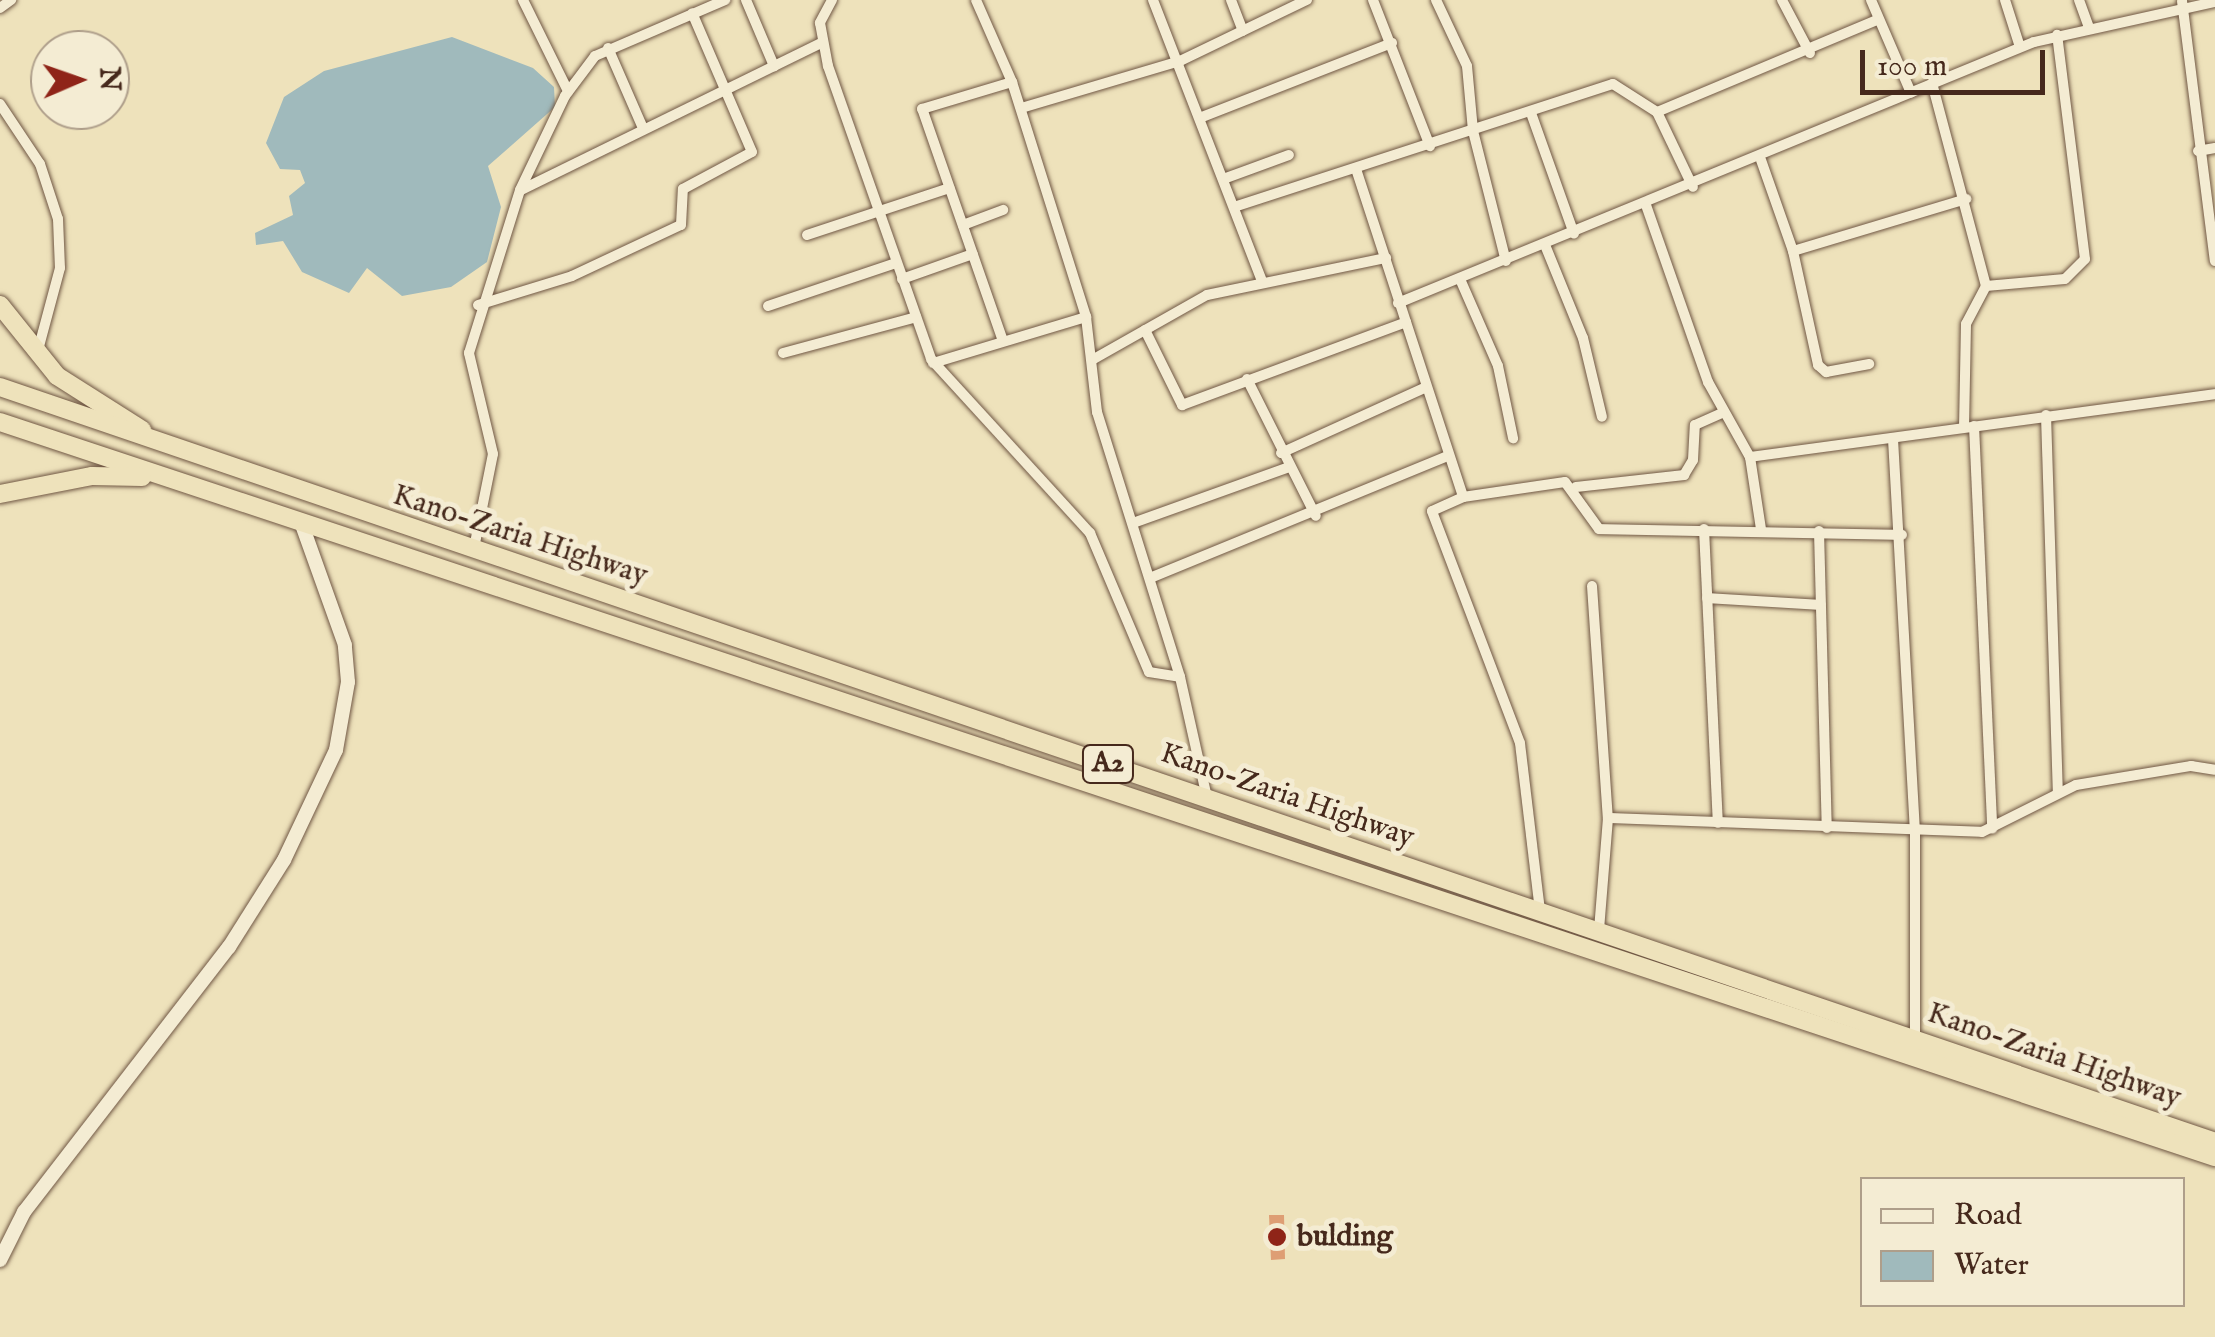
<!DOCTYPE html>
<html>
<head>
<meta charset="utf-8">
<style>
	body { margin:0 }
	#map { position:relative; width:2215px; height:1337px; overflow:hidden; background:#eee2bb; font-family:"IM FELL English",serif }
	div>[style] { position:absolute }
	[style*='--x'] { left:calc(var(--x)*1px); top:calc(var(--y)*1px); width:calc(var(--w)*1px); rotate:calc(var(--a)*1deg) }
	.water>* { inset:0; background:#a0babc }
	.building>* { inset:0; background:#de9e74 }
	.roads { filter:drop-shadow(0 0 2px #705744) drop-shadow(0 0 2px #705744) }
	.street>* { height:10px; margin:-5px; padding:0 5px; transform-origin:5px; border-radius:5px; background:#f4ecd3 }
	.secondary>* { height:14px; margin:-7px; padding:0 7px; transform-origin:7px; border-radius:7px; background:#f4ecd3 }
	.highway>* { height:18px; margin:-9px; padding:0 9px; transform-origin:9px; border-radius:9px; background:#eee2bb }
	.dots>* { width:28px; height:28px; translate:-50% -50%; box-sizing:border-box; border:5px solid #f4ecd3; border-radius:50% }
	span { translate:-50% -50%; white-space:nowrap; text-align:center; line-height:1.15; -webkit-text-stroke:10px #f4ecd3; paint-order:stroke }
	.shield-label span { padding:2px 8px; background:#f4ecd3; border:2px solid; border-radius:8px; -webkit-text-stroke-width:0 }
	.shield-label { font-size:28px; color:#46291c; font-weight:700 }
	.street-label { font-size:30px; color:#46291c }
	.poi-label { font-size:30px; color:#46291c; font-weight:700 }
	.left { translate:0 -50%; text-align:left }
	.legend { position:absolute; left:1860px; top:1177px; width:325px; height:130px; box-sizing:border-box; background:#f4ecd3; border:2px solid #ae9e8a; margin:0; padding:12px 18px; list-style:none; font-size:30px; color:#46291c }
	.legend li { display:flex; align-items:center; gap:20px; height:50px }
	.legend b { width:50px; border:2px solid #ae9e8a }
	.north { position:absolute; left:30px; top:30px; width:100px; height:100px; box-sizing:border-box; background:#f4ecd3; border:2px solid #ae9e8a; border-radius:50%; rotate:88deg; font-size:28px; font-weight:700; line-height:40px; text-align:center; color:#46291c }
	.north::after { content:''; display:block; margin:auto; width:35px; height:45px; background:#8f2418; clip-path:polygon(50% 0,100% 100%,50% 72%,0 100%) }
	.scale { position:absolute; left:1860px; top:50px; width:185px; height:45px; box-sizing:border-box; border:5px solid #46291c; border-top:0; padding-left:12px; font-size:30px; line-height:35px; white-space:nowrap; color:#46291c; -webkit-text-stroke:8px #f4ecd3; paint-order:stroke }
</style>
</head>
<body>
<div id="map">
	<div class="water">
		<div style="clip-path:polygon(452px 37px,533px 68px,554px 87px,555px 107px,488px 166px,501px 207px,487px 262px,451px 287px,402px 296px,367px 268px,349px 293px,302px 272px,283px 241px,256px 245px,255px 233px,293px 215px,289px 196px,305px 183px,300px 170px,280px 169px,266px 143px,284px 97px,324px 71px)"></div>
	</div>
	<div class="building">
		<div style="clip-path:polygon(1269px 1215px,1284px 1215px,1285px 1259px,1271px 1260px)"></div>
	</div>
	<div class="roads">
		<div class="street">
			<div style="--x:523;--y:0;--w:102;--a:63.7"></div>
			<div style="--x:746;--y:0;--w:72;--a:67"></div>
			<div style="--x:832;--y:0;--w:26;--a:118"></div>
			<div style="--x:820;--y:23;--w:44;--a:79.5"></div>
			<div style="--x:828;--y:66;--w:311;--a:70.6"></div>
			<div style="--x:931;--y:359;--w:236;--a:47.6"></div>
			<div style="--x:1090;--y:533;--w:151;--a:67"></div>
			<div style="--x:1149;--y:672;--w:31;--a:9"></div>
			<div style="--x:976;--y:0;--w:90;--a:66.3"></div>
			<div style="--x:1012;--y:82;--w:246;--a:72.5"></div>
			<div style="--x:1086;--y:317;--w:96;--a:83.4"></div>
			<div style="--x:1097;--y:412;--w:278;--a:72.6"></div>
			<div style="--x:1180;--y:677;--w:124;--a:77.4"></div>
			<div style="--x:1153;--y:0;--w:301;--a:68.8"></div>
			<div style="--x:1231;--y:0;--w:33;--a:69"></div>
			<div style="--x:1373;--y:0;--w:157;--a:68.7"></div>
			<div style="--x:1436;--y:0;--w:73;--a:64.8"></div>
			<div style="--x:1467;--y:66;--w:65;--a:84.7"></div>
			<div style="--x:1473;--y:131;--w:134;--a:75.8"></div>
			<div style="--x:1782;--y:0;--w:60;--a:62.2"></div>
			<div style="--x:1871;--y:0;--w:101;--a:66.7"></div>
			<div style="--x:2005;--y:0;--w:49;--a:72.3"></div>
			<div style="--x:2079;--y:0;--w:30;--a:70"></div>
			<div style="--x:2182;--y:1;--w:262;--a:82.8"></div>
			<div style="--x:0;--y:8;--w:14;--a:-36"></div>
			<div style="--x:608;--y:48;--w:85;--a:66.4"></div>
			<div style="--x:1932;--y:83;--w:210;--a:75.1"></div>
			<div style="--x:1986;--y:286;--w:43;--a:117.8"></div>
			<div style="--x:1966;--y:324;--w:103;--a:91.1"></div>
			<div style="--x:0;--y:104;--w:72;--a:56.3"></div>
			<div style="--x:40;--y:164;--w:58;--a:71.9"></div>
			<div style="--x:58;--y:219;--w:49;--a:87.7"></div>
			<div style="--x:60;--y:268;--w:89;--a:105"></div>
			<div style="--x:1021;--y:108;--w:166;--a:-16.5"></div>
			<div style="--x:1180;--y:61;--w:141;--a:-25.7"></div>
			<div style="--x:1657;--y:112;--w:238;--a:-22.7"></div>
			<div style="--x:1531;--y:113;--w:128;--a:70.4"></div>
			<div style="--x:1202;--y:117;--w:204;--a:-21.3"></div>
			<div style="--x:2198;--y:151;--w:17;--a:-10"></div>
			<div style="--x:1761;--y:160;--w:96;--a:70.6"></div>
			<div style="--x:1793;--y:251;--w:117;--a:77.6"></div>
			<div style="--x:1818;--y:365;--w:11;--a:41"></div>
			<div style="--x:1826;--y:372;--w:44;--a:-10.5"></div>
			<div style="--x:1357;--y:172;--w:342;--a:71.9"></div>
			<div style="--x:1226;--y:178;--w:67;--a:-20.1"></div>
			<div style="--x:521;--y:190;--w:336;--a:-26.1"></div>
			<div style="--x:1646;--y:205;--w:188;--a:70.7"></div>
			<div style="--x:1708;--y:382;--w:86;--a:60.8"></div>
			<div style="--x:1750;--y:457;--w:73;--a:81.3"></div>
			<div style="--x:1237;--y:206;--w:395;--a:-18"></div>
			<div style="--x:1613;--y:84;--w:52;--a:32.5"></div>
			<div style="--x:1657;--y:112;--w:83;--a:64.4"></div>
			<div style="--x:963;--y:225;--w:43;--a:-20.6"></div>
			<div style="--x:807;--y:235;--w:150;--a:-18.3"></div>
			<div style="--x:1545;--y:245;--w:100;--a:67.8"></div>
			<div style="--x:1583;--y:338;--w:81;--a:76.5"></div>
			<div style="--x:1793;--y:251;--w:181;--a:-16.7"></div>
			<div style="--x:902;--y:279;--w:75;--a:-19.4"></div>
			<div style="--x:1460;--y:279;--w:95;--a:66.4"></div>
			<div style="--x:1498;--y:366;--w:74;--a:78.2"></div>
			<div style="--x:1986;--y:286;--w:79;--a:-5.1"></div>
			<div style="--x:2065;--y:279;--w:28;--a:-45"></div>
			<div style="--x:2085;--y:259;--w:226;--a:-97.1"></div>
			<div style="--x:1398;--y:303;--w:687;--a:-22.31"></div>
			<div style="--x:2034;--y:42;--w:185;--a:-12.5"></div>
			<div style="--x:478;--y:305;--w:98;--a:-17.1"></div>
			<div style="--x:572;--y:276;--w:120;--a:-25.1"></div>
			<div style="--x:681;--y:225;--w:36;--a:-87"></div>
			<div style="--x:683;--y:189;--w:78;--a:-28.2"></div>
			<div style="--x:752;--y:152;--w:151;--a:-113.3"></div>
			<div style="--x:768;--y:306;--w:135;--a:-18.6"></div>
			<div style="--x:1145;--y:330;--w:84;--a:63.7"></div>
			<div style="--x:1182;--y:405;--w:239;--a:-20.3"></div>
			<div style="--x:1003;--y:341;--w:246;--a:-109.2"></div>
			<div style="--x:922;--y:109;--w:94;--a:-16.7"></div>
			<div style="--x:783;--y:353;--w:138;--a:-15.1"></div>
			<div style="--x:1092;--y:360;--w:132;--a:-29.5"></div>
			<div style="--x:1207;--y:295;--w:183;--a:-11.7"></div>
			<div style="--x:933;--y:363;--w:160;--a:-16.7"></div>
			<div style="--x:1247;--y:379;--w:153;--a:63.3"></div>
			<div style="--x:2046;--y:415;--w:376;--a:88.2"></div>
			<div style="--x:1974;--y:426;--w:403;--a:87.4"></div>
			<div style="--x:1893;--y:439;--w:393;--a:86.8"></div>
			<div style="--x:1915;--y:831;--w:207;--a:90"></div>
			<div style="--x:1281;--y:453;--w:157;--a:-24.4"></div>
			<div style="--x:1750;--y:457;--w:469;--a:-7.7"></div>
			<div style="--x:1576;--y:487;--w:109;--a:-6.3"></div>
			<div style="--x:1684;--y:475;--w:17;--a:-59"></div>
			<div style="--x:1693;--y:460;--w:35;--a:-87"></div>
			<div style="--x:1695;--y:425;--w:32;--a:-24"></div>
			<div style="--x:1133;--y:523;--w:166;--a:-19.7"></div>
			<div style="--x:1704;--y:529;--w:294;--a:87.3"></div>
			<div style="--x:1819;--y:531;--w:297;--a:88.5"></div>
			<div style="--x:474;--y:548;--w:96;--a:-78.6"></div>
			<div style="--x:493;--y:454;--w:104;--a:-103.4"></div>
			<div style="--x:469;--y:353;--w:171;--a:-72.6"></div>
			<div style="--x:520;--y:190;--w:104;--a:-64.4"></div>
			<div style="--x:565;--y:96;--w:50;--a:-53.1"></div>
			<div style="--x:595;--y:56;--w:142;--a:-23.3"></div>
			<div style="--x:1150;--y:578;--w:322;--a:-22.3"></div>
			<div style="--x:1592;--y:586;--w:233;--a:86.1"></div>
			<div style="--x:1608;--y:818;--w:113;--a:94.6"></div>
			<div style="--x:1707;--y:598;--w:114;--a:3.5"></div>
			<div style="--x:1608;--y:818;--w:374;--a:2.1"></div>
			<div style="--x:1982;--y:832;--w:105;--a:-26.6"></div>
			<div style="--x:2076;--y:785;--w:117;--a:-9.4"></div>
			<div style="--x:2191;--y:766;--w:24;--a:9"></div>
			<div style="--x:1540;--y:911;--w:169;--a:-96.8"></div>
			<div style="--x:1520;--y:743;--w:248;--a:-110.8"></div>
			<div style="--x:1432;--y:511;--w:34;--a:-24"></div>
			<div style="--x:1463;--y:497;--w:103;--a:-8.4"></div>
			<div style="--x:1565;--y:482;--w:58;--a:54.1"></div>
			<div style="--x:1599;--y:529;--w:303;--a:1.1"></div>
		</div>
		<div class="secondary">
			<div style="--x:0;--y:1260;--w:54;--a:-63.4"></div>
			<div style="--x:24;--y:1212;--w:335;--a:-52.3"></div>
			<div style="--x:229;--y:947;--w:103;--a:-57.7"></div>
			<div style="--x:284;--y:860;--w:122;--a:-64.7"></div>
			<div style="--x:336;--y:750;--w:69;--a:-80"></div>
			<div style="--x:348;--y:682;--w:37;--a:-95"></div>
			<div style="--x:345;--y:645;--w:127;--a:-109.7"></div>
		</div>
		<div class="highway">
			<div style="--x:0;--y:305;--w:91;--a:51.2"></div>
			<div style="--x:57;--y:376;--w:101;--a:32.4"></div>
			<div style="--x:0;--y:387;--w:2340;--a:18.82"></div>
			<div style="--x:0;--y:422;--w:2334;--a:18.36"></div>
			<div style="--x:0;--y:494;--w:94;--a:-11.1"></div>
			<div style="--x:92;--y:476;--w:50;--a:1.1"></div>
		</div>
	</div>
	<div class="dots">
		<div style="left:1277px;top:1237px;background:#8f2418"></div>
	</div>
	<div class="shield-label">
		<span style="left:1108px;top:764px">A2</span>
	</div>
	<div class="street-label">
		<span style="left:520px;top:536px;rotate:18deg">Kano-Zaria Highway</span>
		<span style="left:1287px;top:796px;rotate:19deg">Kano-Zaria Highway</span>
		<span style="left:2054px;top:1056px;rotate:19deg">Kano-Zaria Highway</span>
	</div>
	<div class="poi-label">
		<span class="left" style="left:1297px;top:1237px">bulding</span>
	</div>
	<ul class="legend">
	<li><b style="height:12px;background:#f4ecd3"></b>Road</li>
	<li><b style="height:28px;background:#a0babc"></b>Water</li>
	</ul>
	<div class="north">N</div>
	<div class="scale">100 m</div>
</div>
</body>
</html>
